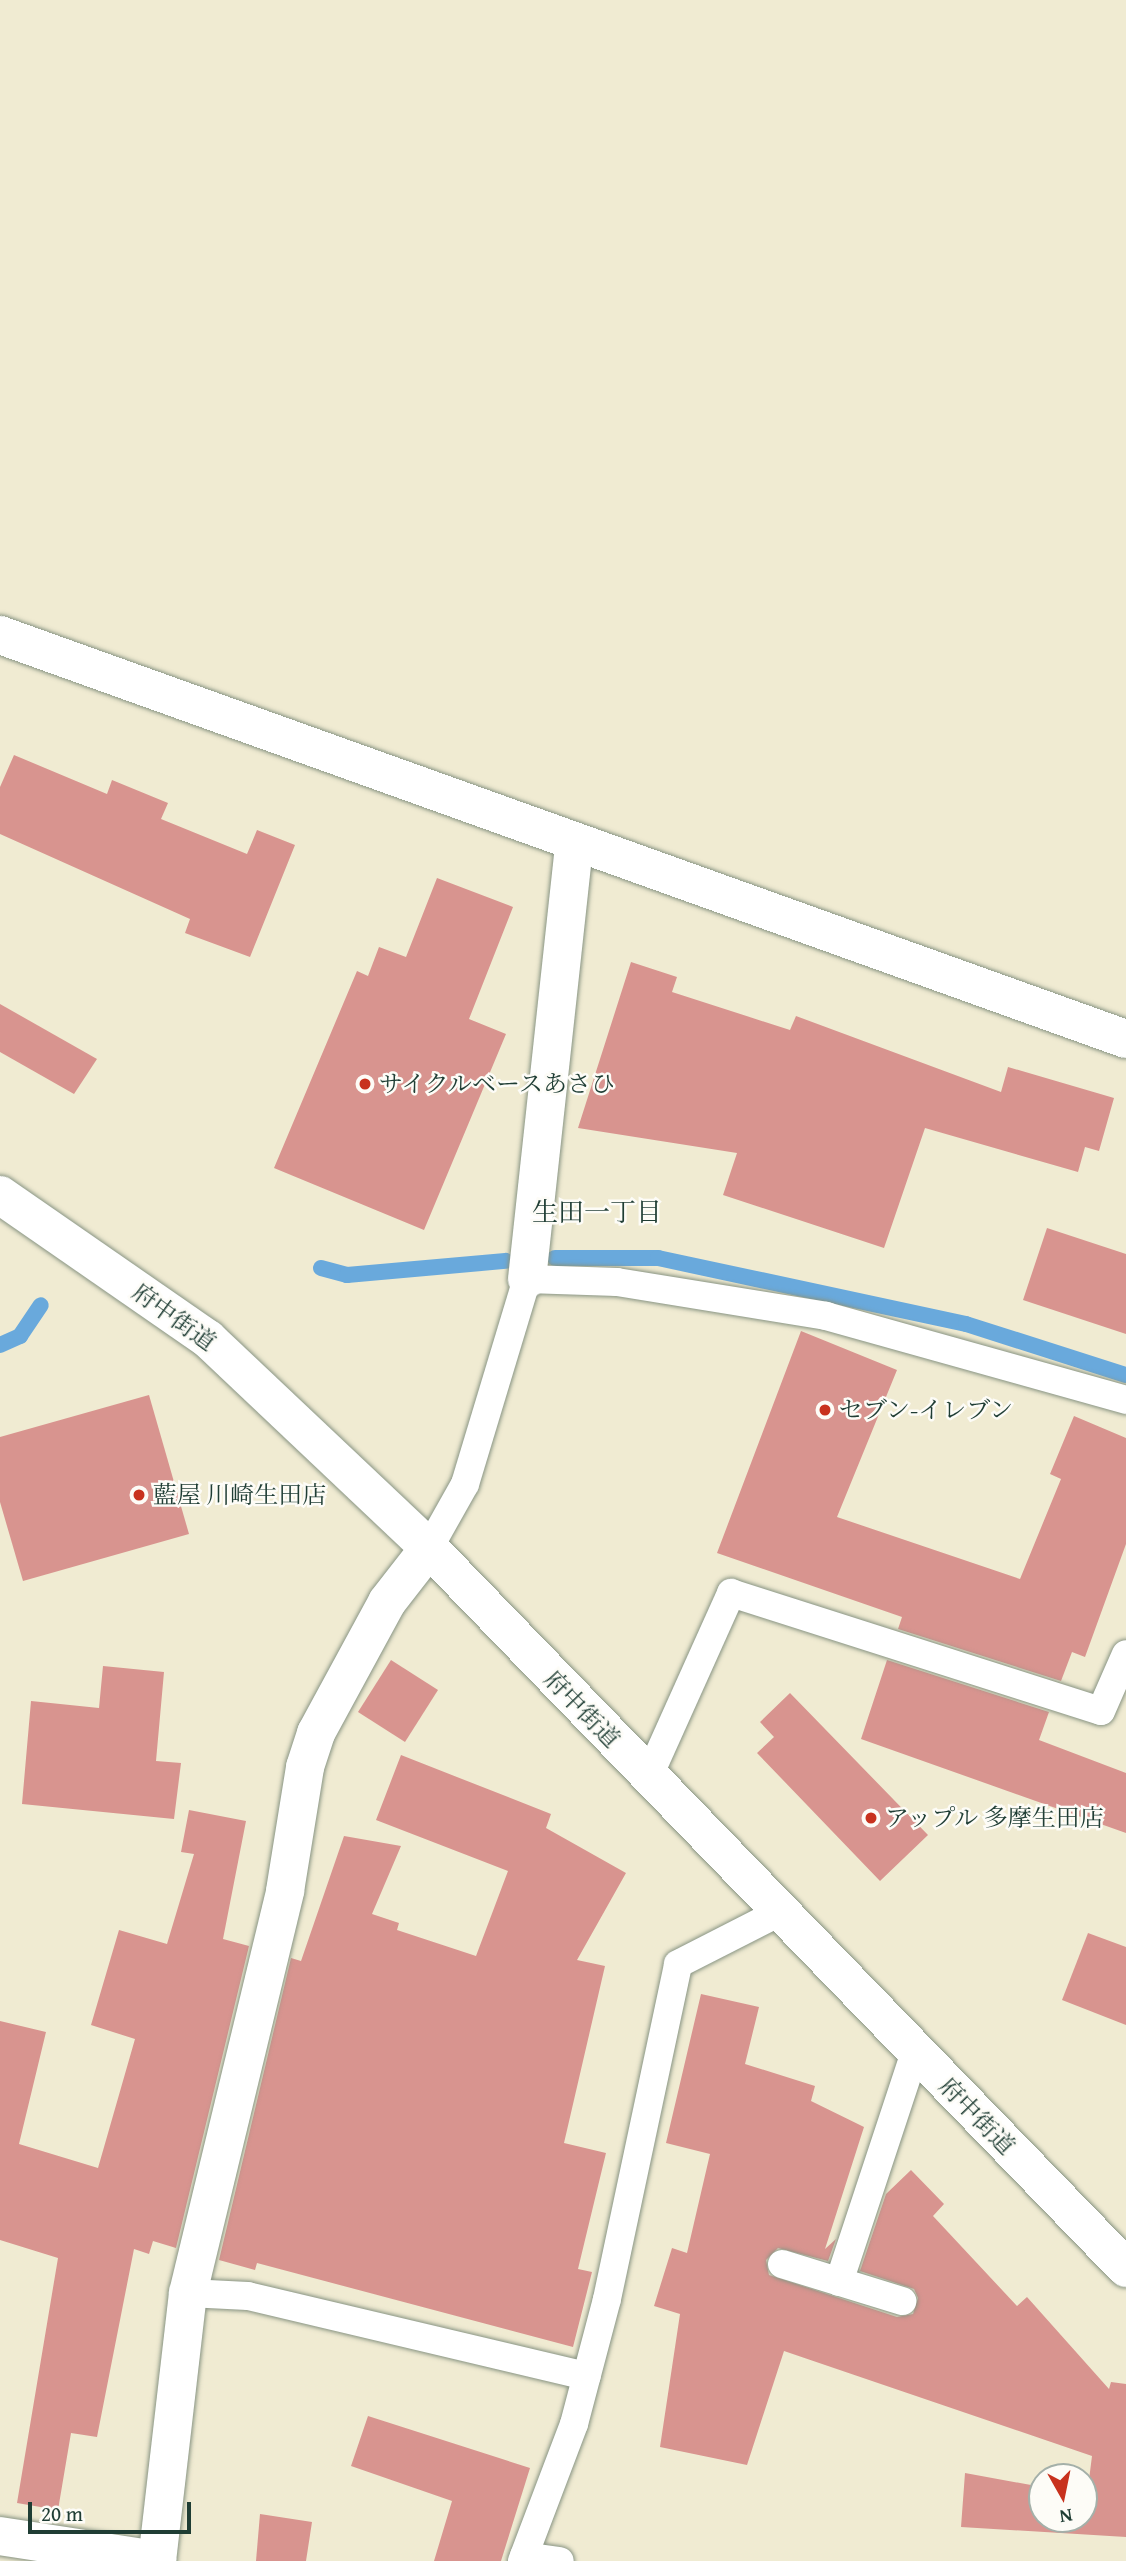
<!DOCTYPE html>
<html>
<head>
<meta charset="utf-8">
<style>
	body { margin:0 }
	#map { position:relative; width:1126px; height:2561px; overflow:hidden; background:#f0ebd2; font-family:"Gentium Book Plus","Noto Serif JP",serif }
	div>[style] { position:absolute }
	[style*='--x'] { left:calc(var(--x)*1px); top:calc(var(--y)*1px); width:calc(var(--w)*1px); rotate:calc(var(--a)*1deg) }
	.stream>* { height:16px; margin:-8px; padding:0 8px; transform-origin:8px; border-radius:8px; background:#69a9dc }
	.building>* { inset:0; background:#d8948f }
	.roads { filter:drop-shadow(0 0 2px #889483) drop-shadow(0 0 2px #889483) }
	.service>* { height:28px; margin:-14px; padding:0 14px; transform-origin:14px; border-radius:14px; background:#fff }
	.minor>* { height:38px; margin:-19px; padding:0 19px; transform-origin:19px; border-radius:19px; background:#fff }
	.primary>* { height:38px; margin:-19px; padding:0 19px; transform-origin:19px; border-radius:19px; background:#fff }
	.dots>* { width:19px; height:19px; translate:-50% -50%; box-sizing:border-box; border:4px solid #fdfcf7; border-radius:50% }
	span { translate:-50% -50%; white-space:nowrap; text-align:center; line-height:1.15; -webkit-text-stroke:5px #fdfcf7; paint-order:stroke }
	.poi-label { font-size:24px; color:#1f3d34 }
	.left { translate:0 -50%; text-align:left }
	.street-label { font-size:24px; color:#1f3d34 }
	.neighbourhood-label { font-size:26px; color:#1f3d34 }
	.north { position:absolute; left:1028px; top:2463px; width:70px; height:70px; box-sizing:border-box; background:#fdfcf7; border:2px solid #a4b0a9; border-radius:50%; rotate:171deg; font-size:19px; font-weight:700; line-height:28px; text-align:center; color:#1f3d34 }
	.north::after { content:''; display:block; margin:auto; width:24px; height:32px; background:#c8321e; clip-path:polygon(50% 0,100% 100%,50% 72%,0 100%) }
	.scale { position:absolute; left:28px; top:2502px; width:163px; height:32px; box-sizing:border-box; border:4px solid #1f3d34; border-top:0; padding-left:9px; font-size:21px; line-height:24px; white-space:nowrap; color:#1f3d34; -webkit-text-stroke:5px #fdfcf7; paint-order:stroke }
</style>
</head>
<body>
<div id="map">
	<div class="stream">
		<div style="--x:555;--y:1258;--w:103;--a:0"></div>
		<div style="--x:658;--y:1258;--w:315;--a:12.1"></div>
		<div style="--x:966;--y:1324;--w:168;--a:17.7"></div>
		<div style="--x:321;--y:1268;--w:27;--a:15"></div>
		<div style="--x:347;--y:1275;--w:159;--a:-5.1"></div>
		<div style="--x:0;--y:1345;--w:22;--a:-24"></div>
		<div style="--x:20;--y:1336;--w:37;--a:-56"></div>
	</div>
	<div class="building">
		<div style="clip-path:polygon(14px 755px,107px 794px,112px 780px,168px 803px,161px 819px,247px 854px,257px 830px,295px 845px,250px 957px,185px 933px,190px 919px,0 834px,0 787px)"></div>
		<div style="clip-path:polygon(437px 878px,513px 907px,469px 1019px,506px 1034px,424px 1230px,274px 1168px,357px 971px,368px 976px,379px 947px,406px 957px)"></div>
		<div style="clip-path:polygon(631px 962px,677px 977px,672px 992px,790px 1030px,796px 1016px,1001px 1092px,1008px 1067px,1114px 1098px,1099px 1151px,1085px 1147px,1078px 1172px,925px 1128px,884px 1248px,723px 1195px,737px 1153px,578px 1128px)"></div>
		<div style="clip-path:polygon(0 1004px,97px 1059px,74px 1094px,0 1052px)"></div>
		<div style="clip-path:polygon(1047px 1228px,1126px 1254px,1126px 1334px,1023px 1300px)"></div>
		<div style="clip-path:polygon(801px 1331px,897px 1370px,837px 1517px,1020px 1579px,1061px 1479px,1050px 1474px,1074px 1416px,1126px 1438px,1126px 1544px,1085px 1657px,1072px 1652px,1061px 1681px,898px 1629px,902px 1617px,717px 1553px)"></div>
		<div style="clip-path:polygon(149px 1395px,189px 1534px,23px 1581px,0 1502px,0 1437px)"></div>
		<div style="clip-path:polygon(391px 1660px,438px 1690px,405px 1742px,358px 1712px)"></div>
		<div style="clip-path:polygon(887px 1660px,1049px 1712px,1039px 1740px,1126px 1773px,1126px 1833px,861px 1739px)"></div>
		<div style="clip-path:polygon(103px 1666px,164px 1672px,156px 1761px,181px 1763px,174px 1819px,22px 1804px,31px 1701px,99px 1708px)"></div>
		<div style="clip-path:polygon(790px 1693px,928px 1835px,880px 1881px,757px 1753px,774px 1737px,760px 1722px)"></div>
		<div style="clip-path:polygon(401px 1755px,551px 1814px,546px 1828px,626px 1873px,577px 1960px,605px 1966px,564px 2143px,606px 2153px,578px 2269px,592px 2272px,573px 2347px,257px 2263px,255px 2270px,219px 2260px,291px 1958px,301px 1961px,344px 1836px,401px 1846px,372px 1914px,399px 1923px,397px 1930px,476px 1956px,508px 1871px,376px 1820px)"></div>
		<div style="clip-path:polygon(189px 1810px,246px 1821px,223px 1939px,249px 1946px,176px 2248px,153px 2241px,149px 2254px,134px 2249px,97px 2437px,71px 2433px,58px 2510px,17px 2503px,58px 2258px,0 2240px,0 2021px,46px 2032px,19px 2144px,98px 2168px,135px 2039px,91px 2025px,119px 1930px,167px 1944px,194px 1854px,181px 1852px)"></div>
		<div style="clip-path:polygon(1088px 1933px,1126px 1947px,1126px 2025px,1062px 2000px)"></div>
		<div style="clip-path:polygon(701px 1994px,759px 2007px,745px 2064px,815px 2086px,811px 2101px,864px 2127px,825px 2249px,836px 2239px,828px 2261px,778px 2248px,766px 2260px,769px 2275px,897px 2317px,913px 2314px,918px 2298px,914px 2289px,860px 2271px,886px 2194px,911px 2170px,944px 2204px,933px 2216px,1017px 2306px,1027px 2297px,1109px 2389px,1111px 2382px,1126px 2384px,1126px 2537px,961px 2527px,965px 2473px,1042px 2487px,1042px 2519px,1084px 2519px,1092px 2456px,784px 2351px,747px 2465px,660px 2447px,680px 2314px,654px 2306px,672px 2248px,687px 2253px,710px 2154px,666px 2143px)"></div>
		<div style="clip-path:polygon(368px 2416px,530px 2468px,501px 2561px,434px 2561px,452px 2501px,351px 2466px)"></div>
		<div style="clip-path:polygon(260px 2514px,312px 2522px,306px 2561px,256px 2561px)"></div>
	</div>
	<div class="roads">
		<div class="service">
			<div style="--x:429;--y:1548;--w:73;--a:-60.6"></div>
			<div style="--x:465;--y:1484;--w:214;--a:-73.2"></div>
			<div style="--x:527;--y:1279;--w:90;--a:1.9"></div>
			<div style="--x:617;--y:1282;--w:212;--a:9.2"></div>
			<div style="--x:826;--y:1316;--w:312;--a:15.6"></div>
			<div style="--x:648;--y:1778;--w:203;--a:-65.8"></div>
			<div style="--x:731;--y:1593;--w:388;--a:17.7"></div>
			<div style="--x:1101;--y:1711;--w:62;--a:-66.3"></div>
			<div style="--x:782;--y:2264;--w:126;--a:17.1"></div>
			<div style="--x:839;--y:2282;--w:242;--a:-71.7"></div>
			<div style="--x:188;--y:2293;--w:60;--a:2.9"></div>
			<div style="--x:248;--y:2296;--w:348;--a:13.3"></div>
			<div style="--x:524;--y:2556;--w:36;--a:8"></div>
			<div style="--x:522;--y:2561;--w:147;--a:-69.2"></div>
			<div style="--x:574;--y:2424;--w:129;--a:-75.2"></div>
			<div style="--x:607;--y:2299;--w:342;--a:-78"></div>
			<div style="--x:678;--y:1964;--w:112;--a:-27"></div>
		</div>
		<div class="minor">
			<div style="--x:0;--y:635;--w:1196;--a:19.74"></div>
			<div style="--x:527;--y:1279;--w:437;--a:-83.8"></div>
			<div style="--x:0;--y:2536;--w:159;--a:8.7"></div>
			<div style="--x:157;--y:2561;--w:270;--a:-83.4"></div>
			<div style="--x:188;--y:2293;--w:414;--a:-76.4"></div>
			<div style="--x:285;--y:1891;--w:126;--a:-80.8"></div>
			<div style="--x:305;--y:1767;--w:36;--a:-72"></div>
			<div style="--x:316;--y:1733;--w:149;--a:-61.5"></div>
			<div style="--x:387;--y:1602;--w:68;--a:-52.1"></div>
		</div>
		<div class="primary">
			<div style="--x:0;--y:1195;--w:253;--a:34.7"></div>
			<div style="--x:208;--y:1339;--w:304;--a:43.4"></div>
			<div style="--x:429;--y:1548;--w:1002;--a:45.93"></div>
		</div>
	</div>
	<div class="dots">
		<div style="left:365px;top:1084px;background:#c8321e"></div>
		<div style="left:825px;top:1410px;background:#c8321e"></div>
		<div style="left:139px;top:1495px;background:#c8321e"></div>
		<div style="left:871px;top:1818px;background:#c8321e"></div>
	</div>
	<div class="poi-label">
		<span class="left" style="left:379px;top:1084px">サイクルベースあさひ</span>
		<span class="left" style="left:839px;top:1410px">セブン-イレブン</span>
		<span class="left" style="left:153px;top:1495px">藍屋 川崎生田店</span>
		<span class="left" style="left:885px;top:1818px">アップル 多摩生田店</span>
	</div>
	<div class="street-label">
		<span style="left:174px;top:1317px;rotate:36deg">府中街道</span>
		<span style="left:582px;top:1709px;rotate:46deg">府中街道</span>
		<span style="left:977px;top:2116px;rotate:46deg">府中街道</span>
	</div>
	<div class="neighbourhood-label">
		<span style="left:597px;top:1212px">生田一丁目</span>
	</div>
	<div class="north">N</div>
	<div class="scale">20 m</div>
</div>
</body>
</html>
